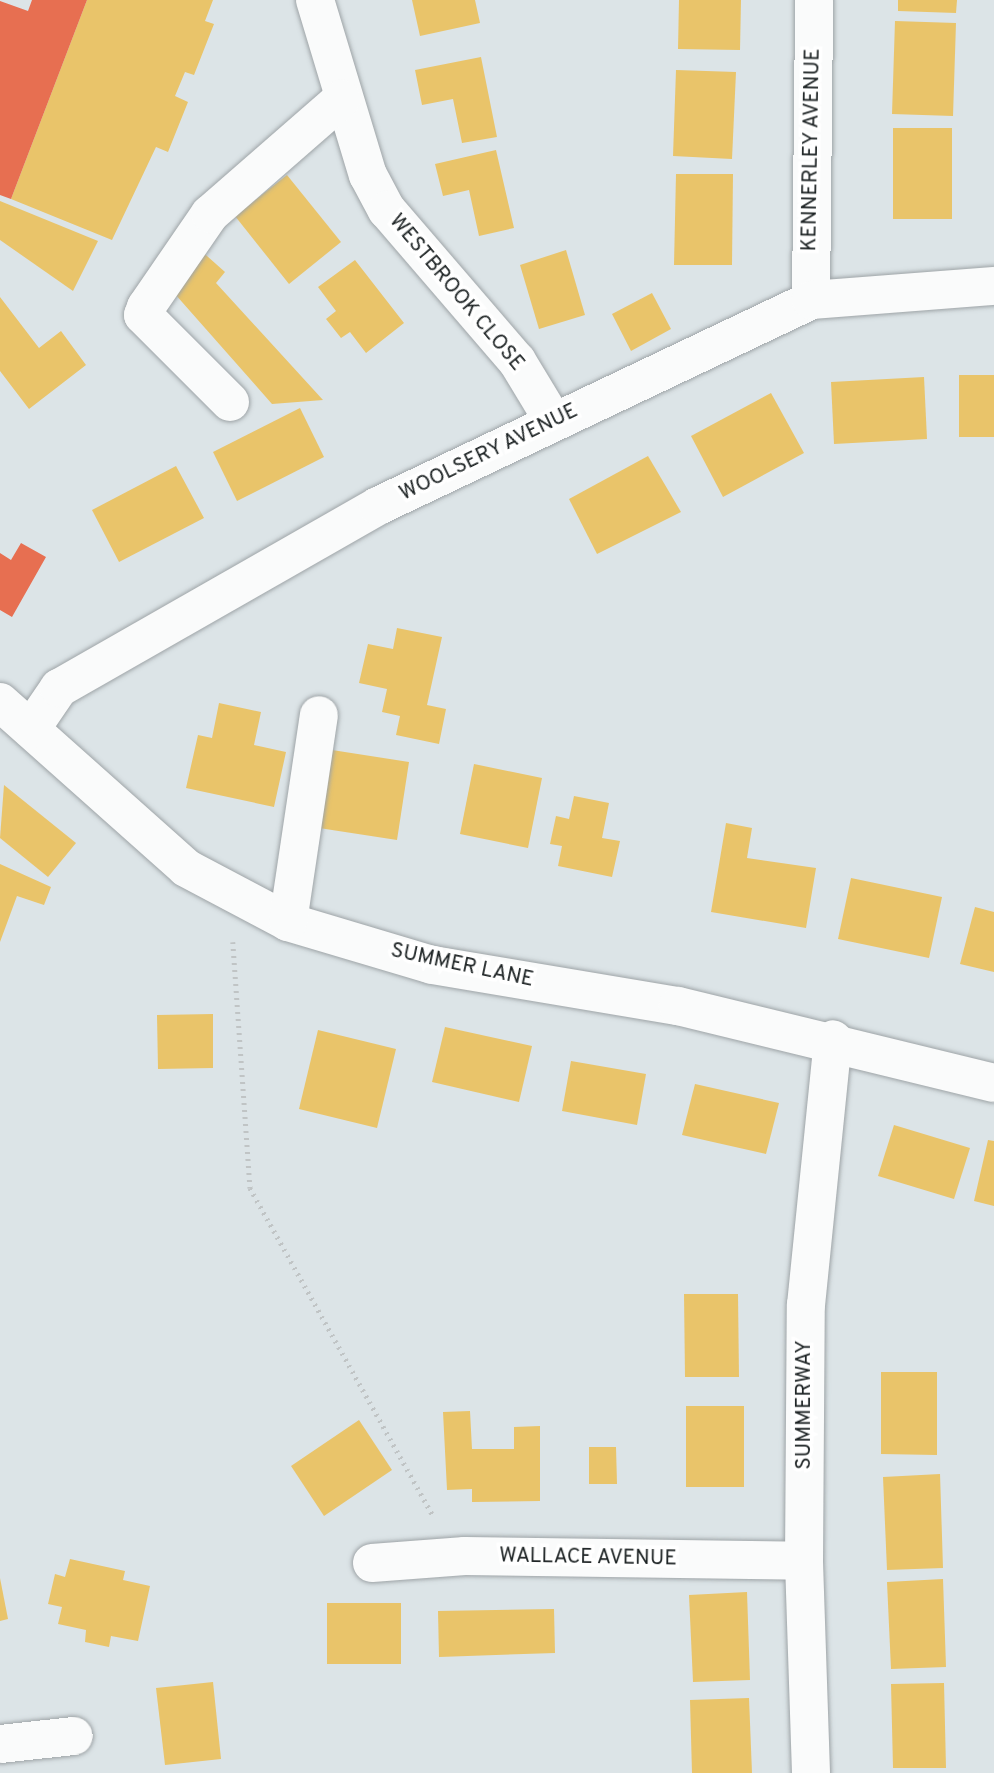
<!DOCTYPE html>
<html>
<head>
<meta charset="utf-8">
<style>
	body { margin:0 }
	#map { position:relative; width:994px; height:1773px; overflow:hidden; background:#dce4e7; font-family:Overpass,sans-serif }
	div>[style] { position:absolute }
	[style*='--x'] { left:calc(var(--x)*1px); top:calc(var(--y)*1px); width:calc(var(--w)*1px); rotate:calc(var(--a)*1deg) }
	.homes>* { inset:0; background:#e9c46a }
	.shops>* { inset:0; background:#e76f51 }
	.path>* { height:4.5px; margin-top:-2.25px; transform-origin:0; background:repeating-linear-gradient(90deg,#c0c4c5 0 2px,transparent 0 7px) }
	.roads { filter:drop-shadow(0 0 2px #9ea4a7) drop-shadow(0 0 2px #9ea4a7) }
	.minor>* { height:38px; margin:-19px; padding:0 19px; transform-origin:19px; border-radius:19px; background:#fafbfb }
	span { translate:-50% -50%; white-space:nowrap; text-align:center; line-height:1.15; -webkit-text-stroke:7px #fff; paint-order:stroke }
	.street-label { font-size:21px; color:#1d2324 }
</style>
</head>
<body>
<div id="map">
	<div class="homes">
		<div style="clip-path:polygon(87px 0,213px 0,205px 21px,214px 24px,194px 75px,185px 72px,175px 96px,188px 102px,168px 152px,156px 147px,112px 240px,11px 199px)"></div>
		<div style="clip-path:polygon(412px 0,475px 0,480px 23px,420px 36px)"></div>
		<div style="clip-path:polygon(679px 0,741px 0,740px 50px,678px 49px)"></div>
		<div style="clip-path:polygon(898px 0,957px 0,956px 13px,898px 11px)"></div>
		<div style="clip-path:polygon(895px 21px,956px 23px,953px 116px,892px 114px)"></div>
		<div style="clip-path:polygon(481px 57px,497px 137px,462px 143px,453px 99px,422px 105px,415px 70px)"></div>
		<div style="clip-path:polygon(676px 70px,736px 72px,732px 159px,673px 156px)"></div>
		<div style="clip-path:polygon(893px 128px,952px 128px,952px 219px,893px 219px)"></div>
		<div style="clip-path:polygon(496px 150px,514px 228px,479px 236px,469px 190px,443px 196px,435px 164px)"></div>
		<div style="clip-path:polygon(676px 174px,733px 174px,732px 265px,674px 265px)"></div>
		<div style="clip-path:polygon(287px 175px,341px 242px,289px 284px,235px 216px)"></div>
		<div style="clip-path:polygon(0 201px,98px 241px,73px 291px,0 240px)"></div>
		<div style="clip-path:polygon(198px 248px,225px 272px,216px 283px,323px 400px,272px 404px,167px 285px)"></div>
		<div style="clip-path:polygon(566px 250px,585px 315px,539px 329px,520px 265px)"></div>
		<div style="clip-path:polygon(355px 260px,404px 323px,366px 353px,350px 332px,341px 338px,326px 319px,336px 311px,318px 287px)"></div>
		<div style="clip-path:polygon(652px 293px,671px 329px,631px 351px,612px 314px)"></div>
		<div style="clip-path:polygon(0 297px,39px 348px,61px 331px,86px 365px,29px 409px,0 371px)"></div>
		<div style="clip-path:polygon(959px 375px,994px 375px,994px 437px,959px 437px)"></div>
		<div style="clip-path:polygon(924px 377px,927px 439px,834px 444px,831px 382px)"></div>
		<div style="clip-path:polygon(771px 393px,804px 453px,723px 497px,691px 436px)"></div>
		<div style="clip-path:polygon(300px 408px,324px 457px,237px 501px,213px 452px)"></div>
		<div style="clip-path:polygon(648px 456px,681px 512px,597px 554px,569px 499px)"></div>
		<div style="clip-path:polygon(176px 466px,204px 518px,119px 562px,92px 510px)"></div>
		<div style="clip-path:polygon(397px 628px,442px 637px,427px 705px,446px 709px,439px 744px,396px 735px,400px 716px,382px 712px,387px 689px,359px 683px,368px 644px,393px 649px)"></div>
		<div style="clip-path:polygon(219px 703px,261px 712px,254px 745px,286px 752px,274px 807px,186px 788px,198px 735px,212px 738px)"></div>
		<div style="clip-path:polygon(332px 750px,409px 762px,397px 840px,319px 828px)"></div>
		<div style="clip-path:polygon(474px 764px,542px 778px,528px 848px,460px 834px)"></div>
		<div style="clip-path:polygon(4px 785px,76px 843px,48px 877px,0 838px)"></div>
		<div style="clip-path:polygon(574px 796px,609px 803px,602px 838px,620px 841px,612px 877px,558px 866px,562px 846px,550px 844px,556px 816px,569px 819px)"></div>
		<div style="clip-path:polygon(726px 823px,752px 828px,747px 858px,816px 868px,806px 928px,711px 912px)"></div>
		<div style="clip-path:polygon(0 864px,51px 887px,44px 905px,17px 896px,0 942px)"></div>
		<div style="clip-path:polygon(851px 878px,942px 897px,929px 958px,838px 939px)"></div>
		<div style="clip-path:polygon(975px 907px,994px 912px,994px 972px,960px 964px)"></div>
		<div style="clip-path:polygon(213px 1014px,213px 1068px,158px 1069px,157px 1015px)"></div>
		<div style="clip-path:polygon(445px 1027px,532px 1046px,519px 1102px,432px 1082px)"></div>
		<div style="clip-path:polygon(318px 1030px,396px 1049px,377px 1128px,299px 1109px)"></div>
		<div style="clip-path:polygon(571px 1061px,646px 1074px,637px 1125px,562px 1111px)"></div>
		<div style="clip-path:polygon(695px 1084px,779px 1103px,766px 1154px,682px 1135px)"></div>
		<div style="clip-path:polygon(894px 1125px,970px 1148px,954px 1199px,878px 1176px)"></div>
		<div style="clip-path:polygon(988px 1140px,994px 1141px,994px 1206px,974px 1201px)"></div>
		<div style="clip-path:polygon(684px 1294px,738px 1294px,739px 1377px,685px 1377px)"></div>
		<div style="clip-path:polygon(881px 1372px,937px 1372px,937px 1455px,881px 1454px)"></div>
		<div style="clip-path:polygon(686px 1406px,744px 1406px,744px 1487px,686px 1487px)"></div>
		<div style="clip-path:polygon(470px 1411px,472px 1449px,514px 1449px,514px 1427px,540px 1426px,540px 1501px,472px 1502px,472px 1489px,447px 1490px,443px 1412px)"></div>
		<div style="clip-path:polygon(359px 1420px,392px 1470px,324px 1516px,291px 1466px)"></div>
		<div style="clip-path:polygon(589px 1447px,616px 1447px,617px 1484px,589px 1484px)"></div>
		<div style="clip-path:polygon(940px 1474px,943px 1568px,887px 1570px,883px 1477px)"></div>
		<div style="clip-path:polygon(70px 1559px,125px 1571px,123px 1580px,150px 1586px,138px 1641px,111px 1636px,109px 1647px,85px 1642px,86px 1630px,58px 1624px,62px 1607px,48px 1604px,55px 1574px,65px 1577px)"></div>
		<div style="clip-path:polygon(0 1578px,8px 1619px,0 1621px)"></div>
		<div style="clip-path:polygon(943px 1579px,946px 1667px,891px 1669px,887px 1582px)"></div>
		<div style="clip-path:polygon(747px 1592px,750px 1680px,693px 1682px,689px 1595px)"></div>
		<div style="clip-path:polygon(327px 1603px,401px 1603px,401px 1664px,327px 1664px)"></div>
		<div style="clip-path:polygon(554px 1609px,555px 1653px,439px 1657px,438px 1611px)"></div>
		<div style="clip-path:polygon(213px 1682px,221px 1759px,165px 1765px,156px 1688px)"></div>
		<div style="clip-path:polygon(944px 1683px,946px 1768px,893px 1768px,891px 1684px)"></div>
		<div style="clip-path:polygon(749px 1698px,752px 1773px,692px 1773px,690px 1700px)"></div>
	</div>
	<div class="shops">
		<div style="clip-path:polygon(32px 0,87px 0,11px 199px,0 195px,0 1px,28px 11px)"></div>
		<div style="clip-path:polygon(21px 543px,46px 557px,12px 617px,0 610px,0 553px,11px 560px)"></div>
	</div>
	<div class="path">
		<div style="--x:233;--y:942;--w:247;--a:86"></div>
		<div style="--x:250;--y:1188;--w:375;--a:60.8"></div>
	</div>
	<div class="roads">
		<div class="minor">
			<div style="--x:315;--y:0;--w:183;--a:73.2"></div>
			<div style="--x:368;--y:175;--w:40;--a:62"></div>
			<div style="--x:387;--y:210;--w:199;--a:49.3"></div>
			<div style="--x:517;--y:361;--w:71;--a:58.8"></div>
			<div style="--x:811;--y:300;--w:300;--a:-89.4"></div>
			<div style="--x:230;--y:402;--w:123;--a:-135"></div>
			<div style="--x:143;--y:315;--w:9;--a:-69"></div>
			<div style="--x:146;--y:307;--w:113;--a:-55.5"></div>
			<div style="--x:210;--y:214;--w:175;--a:-41.1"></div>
			<div style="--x:0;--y:702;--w:249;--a:41.7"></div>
			<div style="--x:186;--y:868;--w:115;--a:27.9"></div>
			<div style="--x:288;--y:922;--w:150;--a:16.6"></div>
			<div style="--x:432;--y:965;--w:249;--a:9.5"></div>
			<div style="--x:678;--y:1006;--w:325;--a:13.7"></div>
			<div style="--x:31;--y:729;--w:50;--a:-55.7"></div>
			<div style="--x:59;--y:688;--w:367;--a:-29.7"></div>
			<div style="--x:378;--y:506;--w:480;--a:-25.4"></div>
			<div style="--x:811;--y:300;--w:184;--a:-4.4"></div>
			<div style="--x:288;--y:922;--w:209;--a:-81.5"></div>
			<div style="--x:372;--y:1563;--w:93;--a:-4.3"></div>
			<div style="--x:465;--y:1556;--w:339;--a:0.8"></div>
			<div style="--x:0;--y:1744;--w:74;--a:-6.2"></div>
			<div style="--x:811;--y:1773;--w:212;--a:-91.9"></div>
			<div style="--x:804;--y:1561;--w:256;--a:-89.6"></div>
			<div style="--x:806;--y:1305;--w:267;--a:-84.2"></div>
		</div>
	</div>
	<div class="street-label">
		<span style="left:812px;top:150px;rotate:-89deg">KENNERLEY AVENUE</span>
		<span style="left:456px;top:293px;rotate:50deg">WESTBROOK CLOSE</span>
		<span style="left:489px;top:453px;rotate:-26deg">WOOLSERY AVENUE</span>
		<span style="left:462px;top:966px;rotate:12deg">SUMMER LANE</span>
		<span style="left:805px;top:1405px;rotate:-90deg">SUMMERWAY</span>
		<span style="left:588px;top:1558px;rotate:1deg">WALLACE AVENUE</span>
	</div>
</div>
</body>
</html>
